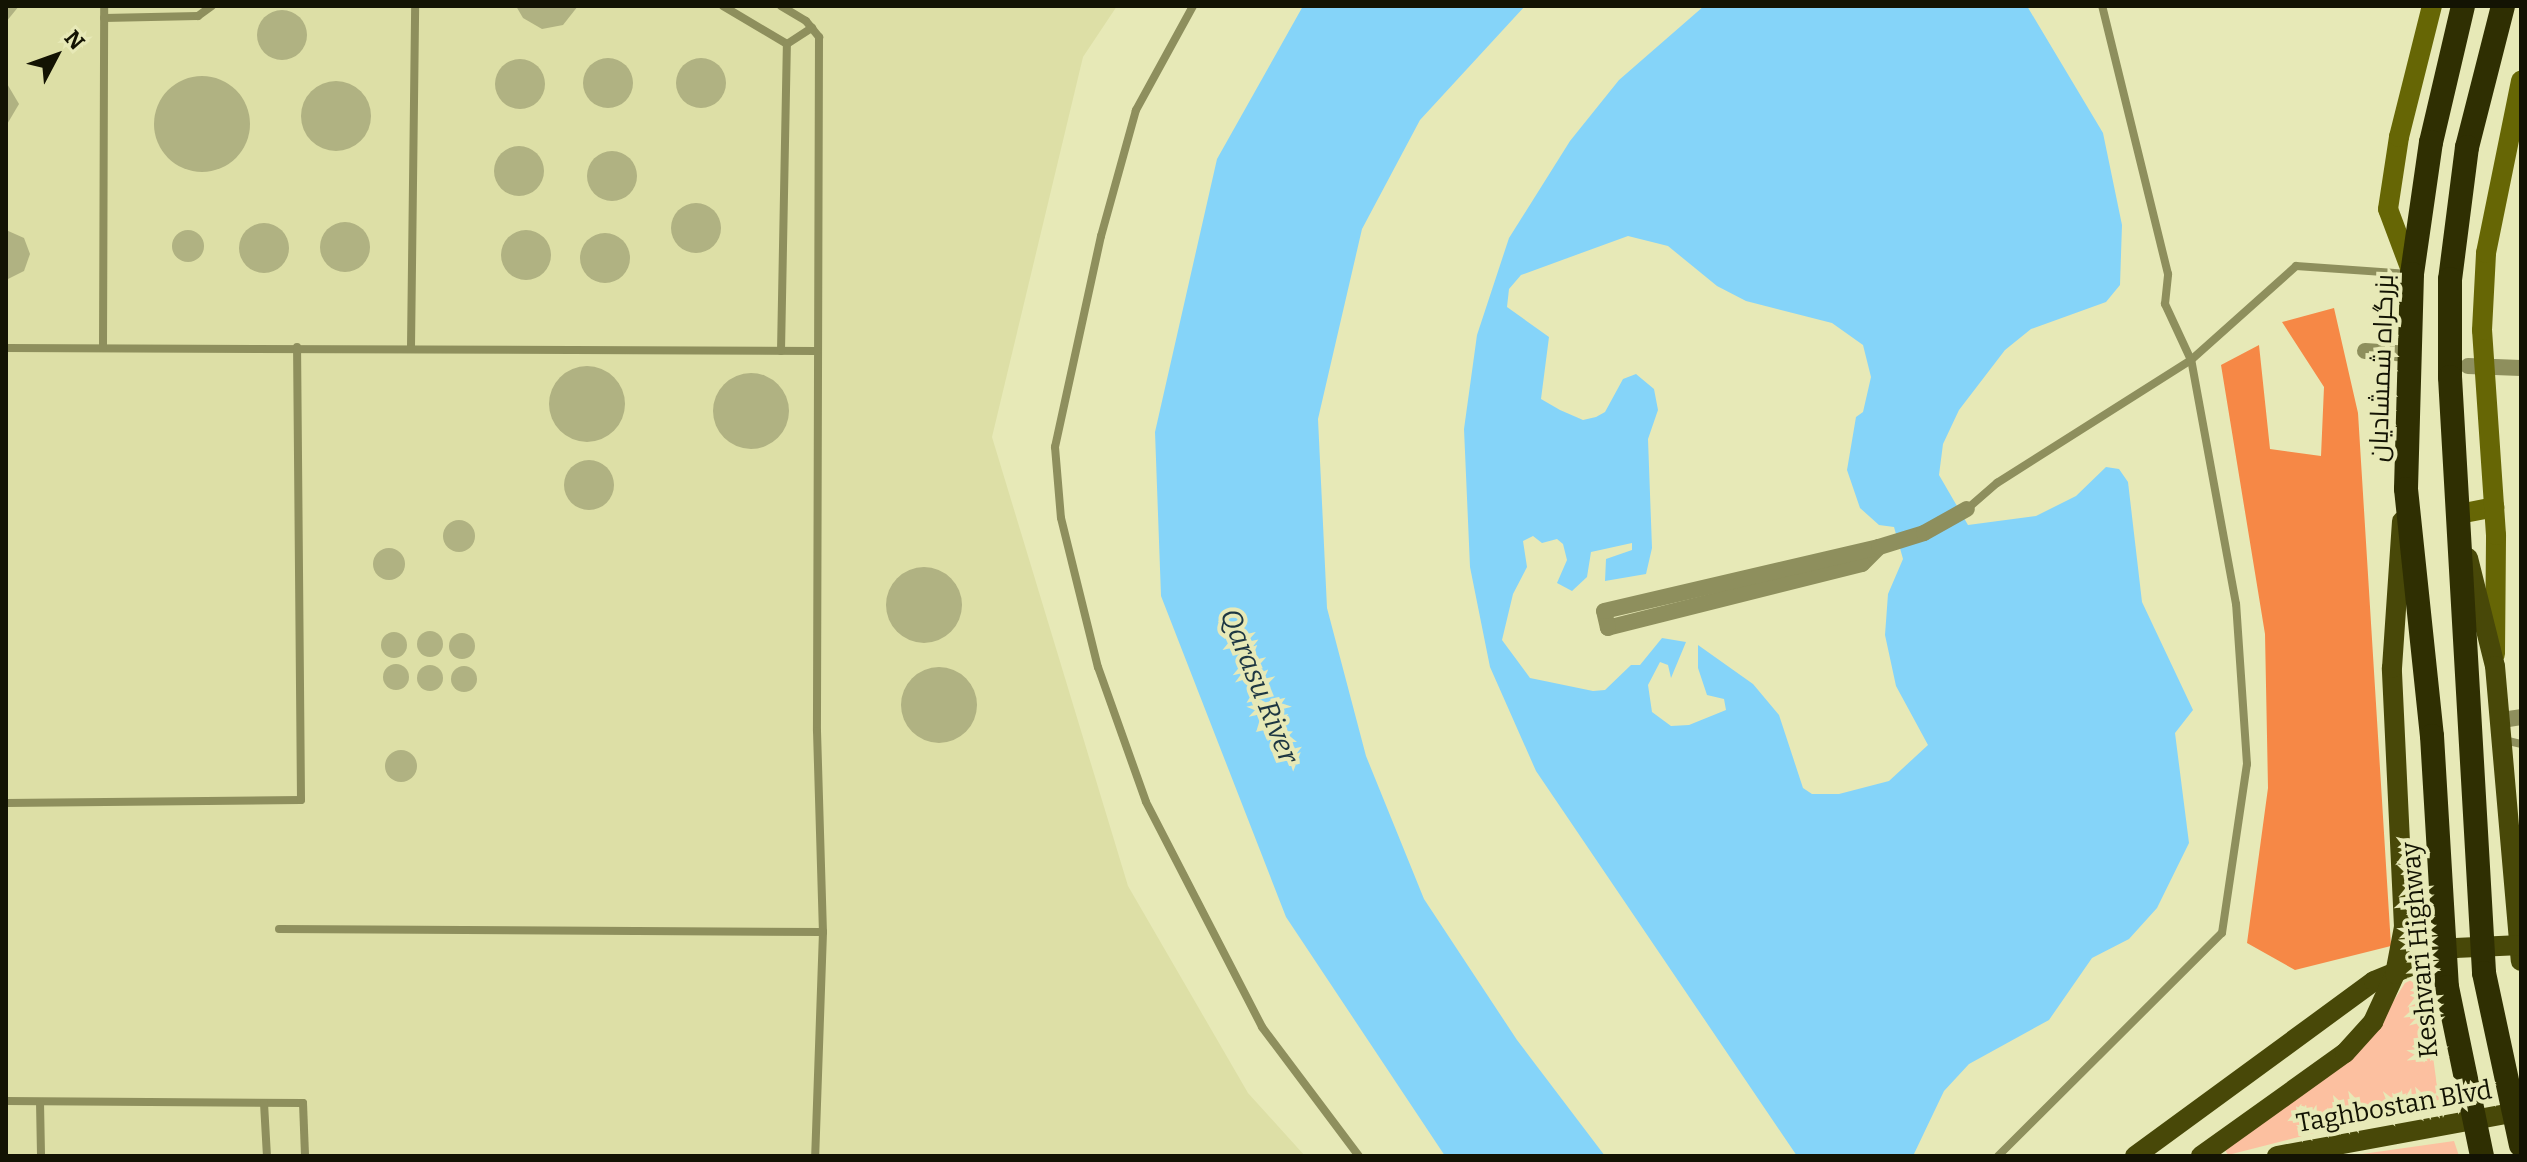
<!DOCTYPE html>
<html>
<head>
<meta charset="utf-8">
<style>
	body { margin:0 }
	#map { position:relative; width:2527px; height:1162px; overflow:hidden; background:#e7e9b7; font-family:Bitter,Cairo,serif }
	div>[style] { position:absolute }
	[style*='--x'] { left:calc(var(--x)*1px); top:calc(var(--y)*1px); width:calc(var(--w)*1px); rotate:calc(var(--a)*1deg) }
	.built>* { inset:0; background:#dddfa6 }
	.green>* { inset:0; background:#fcc0a0 }
	.forest>* { inset:0; background:#f68846 }
	.water>* { inset:0; background:#85d4f9 }
	.building>* { inset:0; background:#b0b282 }
	.round { border-radius:50% }
	.lane>* { height:8px; margin:-4px; padding:0 4px; transform-origin:4px; border-radius:4px; background:#8e8f5d }
	.street>* { height:16px; margin:-8px; padding:0 8px; transform-origin:8px; border-radius:8px; background:#8e8f5d }
	.secondary>* { height:20px; margin:-10px; padding:0 10px; transform-origin:10px; border-radius:10px; background:#666605 }
	.primary>* { height:20px; margin:-10px; padding:0 10px; transform-origin:10px; border-radius:10px; background:#484808 }
	.highway>* { height:24px; margin:-12px; padding:0 12px; transform-origin:12px; border-radius:12px; background:#2f2f02 }
	span { translate:-50% -50%; white-space:nowrap; text-align:center; line-height:1.15; -webkit-text-stroke:8px #e7e9b7; paint-order:stroke }
	.street-label { font-size:26px; color:#131303 }
	.water-label { font-size:28px; color:#1d3642; font-style:italic }
	.frame { position:absolute; inset:0; border:8px solid #131303; pointer-events:none }
	.north { position:absolute; left:16px; top:16px; width:80px; height:80px; -webkit-text-stroke:6px #e7e9b7; paint-order:stroke; rotate:49deg; font-size:22px; font-weight:700; line-height:32px; text-align:center; color:#131303 }
	.north::after { content:''; display:block; margin:auto; width:28px; height:36px; background:#131303; clip-path:polygon(50% 0,100% 100%,50% 72%,0 100%) }
</style>
</head>
<body>
<div id="map">
	<div class="built">
		<div style="clip-path:polygon(6px 6px,1117px 6px,1083px 57px,992px 437px,1128px 886px,1248px 1093px,1305px 1156px,6px 1156px)"></div>
	</div>
	<div class="green">
		<div style="clip-path:polygon(2422px 975px,2439px 1101px,2228px 1155px,2224px 1148px,2364px 1047px,2405px 983px)"></div>
		<div style="clip-path:polygon(2454px 1141px,2459px 1156px,2348px 1156px)"></div>
	</div>
	<div class="forest">
		<div style="clip-path:polygon(2334px 308px,2358px 413px,2391px 946px,2295px 970px,2247px 943px,2268px 788px,2265px 634px,2221px 365px,2259px 345px,2270px 449px,2321px 456px,2324px 387px,2282px 322px)"></div>
	</div>
	<div class="water">
		<div style="clip-path:polygon(1303px 6px,1525px 6px,1420px 120px,1362px 229px,1318px 419px,1327px 608px,1366px 756px,1424px 899px,1517px 1040px,1605px 1156px,1445px 1156px,1286px 917px,1161px 596px,1155px 432px,1217px 159px)"></div>
		<div style="clip-path:polygon(evenodd,1704px 6px,2027px 6px,2103px 133px,2122px 225px,2120px 285px,2106px 302px,2031px 329px,2005px 350px,1959px 410px,1943px 444px,1939px 475px,1968px 525px,2036px 516px,2076px 496px,2106px 467px,2119px 469px,2128px 482px,2142px 602px,2193px 710px,2175px 733px,2189px 843px,2157px 908px,2129px 939px,2092px 958px,2049px 1020px,1969px 1064px,1944px 1091px,1913px 1156px,1797px 1156px,1536px 771px,1490px 667px,1470px 567px,1464px 429px,1477px 335px,1509px 238px,1570px 141px,1619px 80px,1704px 6px,1628px 236px,1668px 246px,1717px 286px,1746px 301px,1832px 323px,1863px 345px,1871px 377px,1863px 412px,1856px 417px,1847px 470px,1860px 508px,1879px 525px,1894px 527px,1903px 559px,1888px 594px,1885px 635px,1896px 686px,1928px 745px,1889px 781px,1839px 794px,1812px 794px,1803px 788px,1779px 715px,1753px 684px,1698px 645px,1698px 668px,1707px 695px,1724px 699px,1726px 710px,1689px 725px,1671px 726px,1652px 712px,1648px 685px,1660px 662px,1668px 665px,1671px 678px,1686px 642px,1662px 638px,1640px 665px,1631px 665px,1605px 690px,1593px 691px,1530px 678px,1502px 640px,1513px 594px,1527px 567px,1523px 541px,1533px 536px,1542px 543px,1557px 539px,1563px 544px,1567px 560px,1557px 583px,1572px 591px,1587px 577px,1591px 552px,1632px 543px,1632px 550px,1606px 559px,1605px 581px,1646px 574px,1652px 548px,1648px 439px,1658px 410px,1654px 389px,1636px 374px,1623px 379px,1605px 412px,1596px 417px,1583px 420px,1560px 410px,1541px 399px,1549px 337px,1507px 307px,1509px 289px,1521px 275px,1628px 236px)"></div>
	</div>
	<div class="building">
		<div style="clip-path:polygon(6px 6px,19px 6px,6px 22px)"></div>
		<div style="clip-path:polygon(516px 6px,578px 6px,563px 25px,542px 29px,523px 18px)"></div>
		<div class="round" style="left:257px;top:10px;width:50px;height:50px"></div>
		<div class="round" style="left:676px;top:58px;width:50px;height:50px"></div>
		<div class="round" style="left:583px;top:58px;width:50px;height:50px"></div>
		<div class="round" style="left:495px;top:59px;width:50px;height:50px"></div>
		<div class="round" style="left:154px;top:76px;width:96px;height:96px"></div>
		<div class="round" style="left:301px;top:81px;width:70px;height:70px"></div>
		<div style="clip-path:polygon(6px 82px,19px 104px,6px 126px)"></div>
		<div class="round" style="left:494px;top:146px;width:50px;height:50px"></div>
		<div class="round" style="left:587px;top:151px;width:50px;height:50px"></div>
		<div class="round" style="left:671px;top:203px;width:50px;height:50px"></div>
		<div class="round" style="left:320px;top:222px;width:50px;height:50px"></div>
		<div class="round" style="left:239px;top:223px;width:50px;height:50px"></div>
		<div class="round" style="left:172px;top:230px;width:32px;height:32px"></div>
		<div class="round" style="left:501px;top:230px;width:50px;height:50px"></div>
		<div style="clip-path:polygon(6px 230px,24px 238px,30px 254px,24px 271px,6px 280px)"></div>
		<div class="round" style="left:580px;top:233px;width:50px;height:50px"></div>
		<div class="round" style="left:549px;top:366px;width:76px;height:76px"></div>
		<div class="round" style="left:713px;top:373px;width:76px;height:76px"></div>
		<div class="round" style="left:564px;top:460px;width:50px;height:50px"></div>
		<div class="round" style="left:443px;top:520px;width:32px;height:32px"></div>
		<div class="round" style="left:373px;top:548px;width:32px;height:32px"></div>
		<div class="round" style="left:886px;top:567px;width:76px;height:76px"></div>
		<div class="round" style="left:417px;top:631px;width:26px;height:26px"></div>
		<div class="round" style="left:381px;top:632px;width:26px;height:26px"></div>
		<div class="round" style="left:449px;top:633px;width:26px;height:26px"></div>
		<div class="round" style="left:383px;top:664px;width:26px;height:26px"></div>
		<div class="round" style="left:417px;top:665px;width:26px;height:26px"></div>
		<div class="round" style="left:451px;top:666px;width:26px;height:26px"></div>
		<div class="round" style="left:901px;top:667px;width:76px;height:76px"></div>
		<div class="round" style="left:385px;top:750px;width:32px;height:32px"></div>
	</div>
	<div class="lane">
		<div style="--x:723;--y:6;--w:74;--a:30.7"></div>
		<div style="--x:781;--y:6;--w:29;--a:31"></div>
		<div style="--x:806;--y:21;--w:21;--a:51"></div>
		<div style="--x:819;--y:37;--w:694;--a:90.17"></div>
		<div style="--x:817;--y:731;--w:201;--a:88.3"></div>
		<div style="--x:823;--y:932;--w:224;--a:92"></div>
		<div style="--x:1193;--y:6;--w:119;--a:118.7"></div>
		<div style="--x:1136;--y:110;--w:131;--a:105.5"></div>
		<div style="--x:1101;--y:236;--w:216;--a:102.3"></div>
		<div style="--x:1055;--y:447;--w:71;--a:85.2"></div>
		<div style="--x:1061;--y:518;--w:154;--a:76.1"></div>
		<div style="--x:1098;--y:667;--w:143;--a:70.4"></div>
		<div style="--x:1146;--y:802;--w:253;--a:62.7"></div>
		<div style="--x:1262;--y:1027;--w:161;--a:53.1"></div>
		<div style="--x:104;--y:18;--w:94;--a:-1.2"></div>
		<div style="--x:198;--y:16;--w:17;--a:-36"></div>
		<div style="--x:787;--y:44;--w:30;--a:-33"></div>
		<div style="--x:411;--y:347;--w:341;--a:-89.3"></div>
		<div style="--x:6;--y:348;--w:811;--a:0.21"></div>
		<div style="--x:103;--y:348;--w:342;--a:-89.8"></div>
		<div style="--x:781;--y:351;--w:307;--a:-88.9"></div>
		<div style="--x:1967;--y:509;--w:40;--a:-41"></div>
		<div style="--x:1997;--y:483;--w:230;--a:-32.4"></div>
		<div style="--x:2191;--y:360;--w:141;--a:-41.8"></div>
		<div style="--x:2296;--y:266;--w:113;--a:4"></div>
		<div style="--x:2504;--y:740;--w:17;--a:13"></div>
		<div style="--x:6;--y:803;--w:295;--a:-0.6"></div>
		<div style="--x:301;--y:800;--w:453;--a:-90.5"></div>
		<div style="--x:279;--y:929;--w:544;--a:0.32"></div>
		<div style="--x:6;--y:1101;--w:297;--a:0.4"></div>
		<div style="--x:303;--y:1103;--w:53;--a:87.8"></div>
		<div style="--x:40;--y:1102;--w:54;--a:88.9"></div>
		<div style="--x:264;--y:1103;--w:53;--a:86.8"></div>
		<div style="--x:1998;--y:1156;--w:316;--a:-44.9"></div>
		<div style="--x:2222;--y:933;--w:171;--a:-81.6"></div>
		<div style="--x:2247;--y:764;--w:160;--a:-93.9"></div>
		<div style="--x:2236;--y:604;--w:248;--a:-100.4"></div>
		<div style="--x:2191;--y:360;--w:62;--a:-114.9"></div>
		<div style="--x:2165;--y:304;--w:30;--a:-84"></div>
		<div style="--x:2168;--y:274;--w:276;--a:-103.8"></div>
	</div>
	<div class="street">
		<div style="--x:2365;--y:351;--w:45;--a:3.8"></div>
		<div style="--x:2468;--y:366;--w:53;--a:2.2"></div>
		<div style="--x:1879;--y:547;--w:24;--a:135"></div>
		<div style="--x:1862;--y:564;--w:262;--a:165.9"></div>
		<div style="--x:1608;--y:628;--w:17;--a:-103"></div>
		<div style="--x:1604;--y:611;--w:282;--a:-13.1"></div>
		<div style="--x:1879;--y:547;--w:47;--a:-17.3"></div>
		<div style="--x:1924;--y:533;--w:49;--a:-29.2"></div>
		<div style="--x:2502;--y:720;--w:19;--a:-9"></div>
	</div>
	<div class="secondary">
		<div style="--x:2412;--y:273;--w:68;--a:-110.6"></div>
		<div style="--x:2388;--y:209;--w:73;--a:-81.3"></div>
		<div style="--x:2399;--y:137;--w:135;--a:-75.9"></div>
		<div style="--x:2459;--y:514;--w:36;--a:-11"></div>
		<div style="--x:2495;--y:654;--w:119;--a:-89.5"></div>
		<div style="--x:2496;--y:535;--w:205;--a:-93.9"></div>
		<div style="--x:2482;--y:330;--w:77;--a:-87"></div>
		<div style="--x:2486;--y:253;--w:176;--a:-78.5"></div>
	</div>
	<div class="primary">
		<div style="--x:2468;--y:558;--w:111;--a:76"></div>
		<div style="--x:2495;--y:666;--w:296;--a:85"></div>
		<div style="--x:2135;--y:1156;--w:296;--a:-36.2"></div>
		<div style="--x:2374;--y:981;--w:87;--a:-22.2"></div>
		<div style="--x:2455;--y:948;--w:66;--a:-2.6"></div>
		<div style="--x:2201;--y:1156;--w:177;--a:-35.6"></div>
		<div style="--x:2345;--y:1053;--w:42;--a:-47.9"></div>
		<div style="--x:2373;--y:1022;--w:53;--a:-65.4"></div>
		<div style="--x:2395;--y:974;--w:48;--a:-79.2"></div>
		<div style="--x:2404;--y:927;--w:259;--a:-92.7"></div>
		<div style="--x:2392;--y:668;--w:147;--a:-86.1"></div>
		<div style="--x:2277;--y:1156;--w:248;--a:-10.4"></div>
	</div>
	<div class="highway">
		<div style="--x:2463;--y:6;--w:140;--a:103.2"></div>
		<div style="--x:2431;--y:142;--w:133;--a:98.2"></div>
		<div style="--x:2412;--y:274;--w:215;--a:91.6"></div>
		<div style="--x:2406;--y:489;--w:248;--a:84"></div>
		<div style="--x:2432;--y:736;--w:251;--a:86.6"></div>
		<div style="--x:2447;--y:987;--w:173;--a:78.3"></div>
		<div style="--x:2503;--y:6;--w:146;--a:104.3"></div>
		<div style="--x:2467;--y:147;--w:133;--a:97.3"></div>
		<div style="--x:2450;--y:279;--w:98;--a:90"></div>
		<div style="--x:2450;--y:377;--w:597;--a:86.73"></div>
		<div style="--x:2484;--y:973;--w:176;--a:77.9"></div>
	</div>
	<div class="street-label">
		<span style="left:2382px;top:368px;rotate:-88deg">بزرگراه شمشادیان</span>
		<span style="left:2420px;top:950px;rotate:-95deg">Keshvari Highway</span>
		<span style="left:2394px;top:1107px;rotate:-10deg">Taghbostan Blvd</span>
	</div>
	<div class="water-label">
		<span style="left:1259px;top:686px;rotate:68deg">Qarasu River</span>
	</div>
	<div class="frame"></div>
	<div class="north">N</div>
</div>
</body>
</html>
